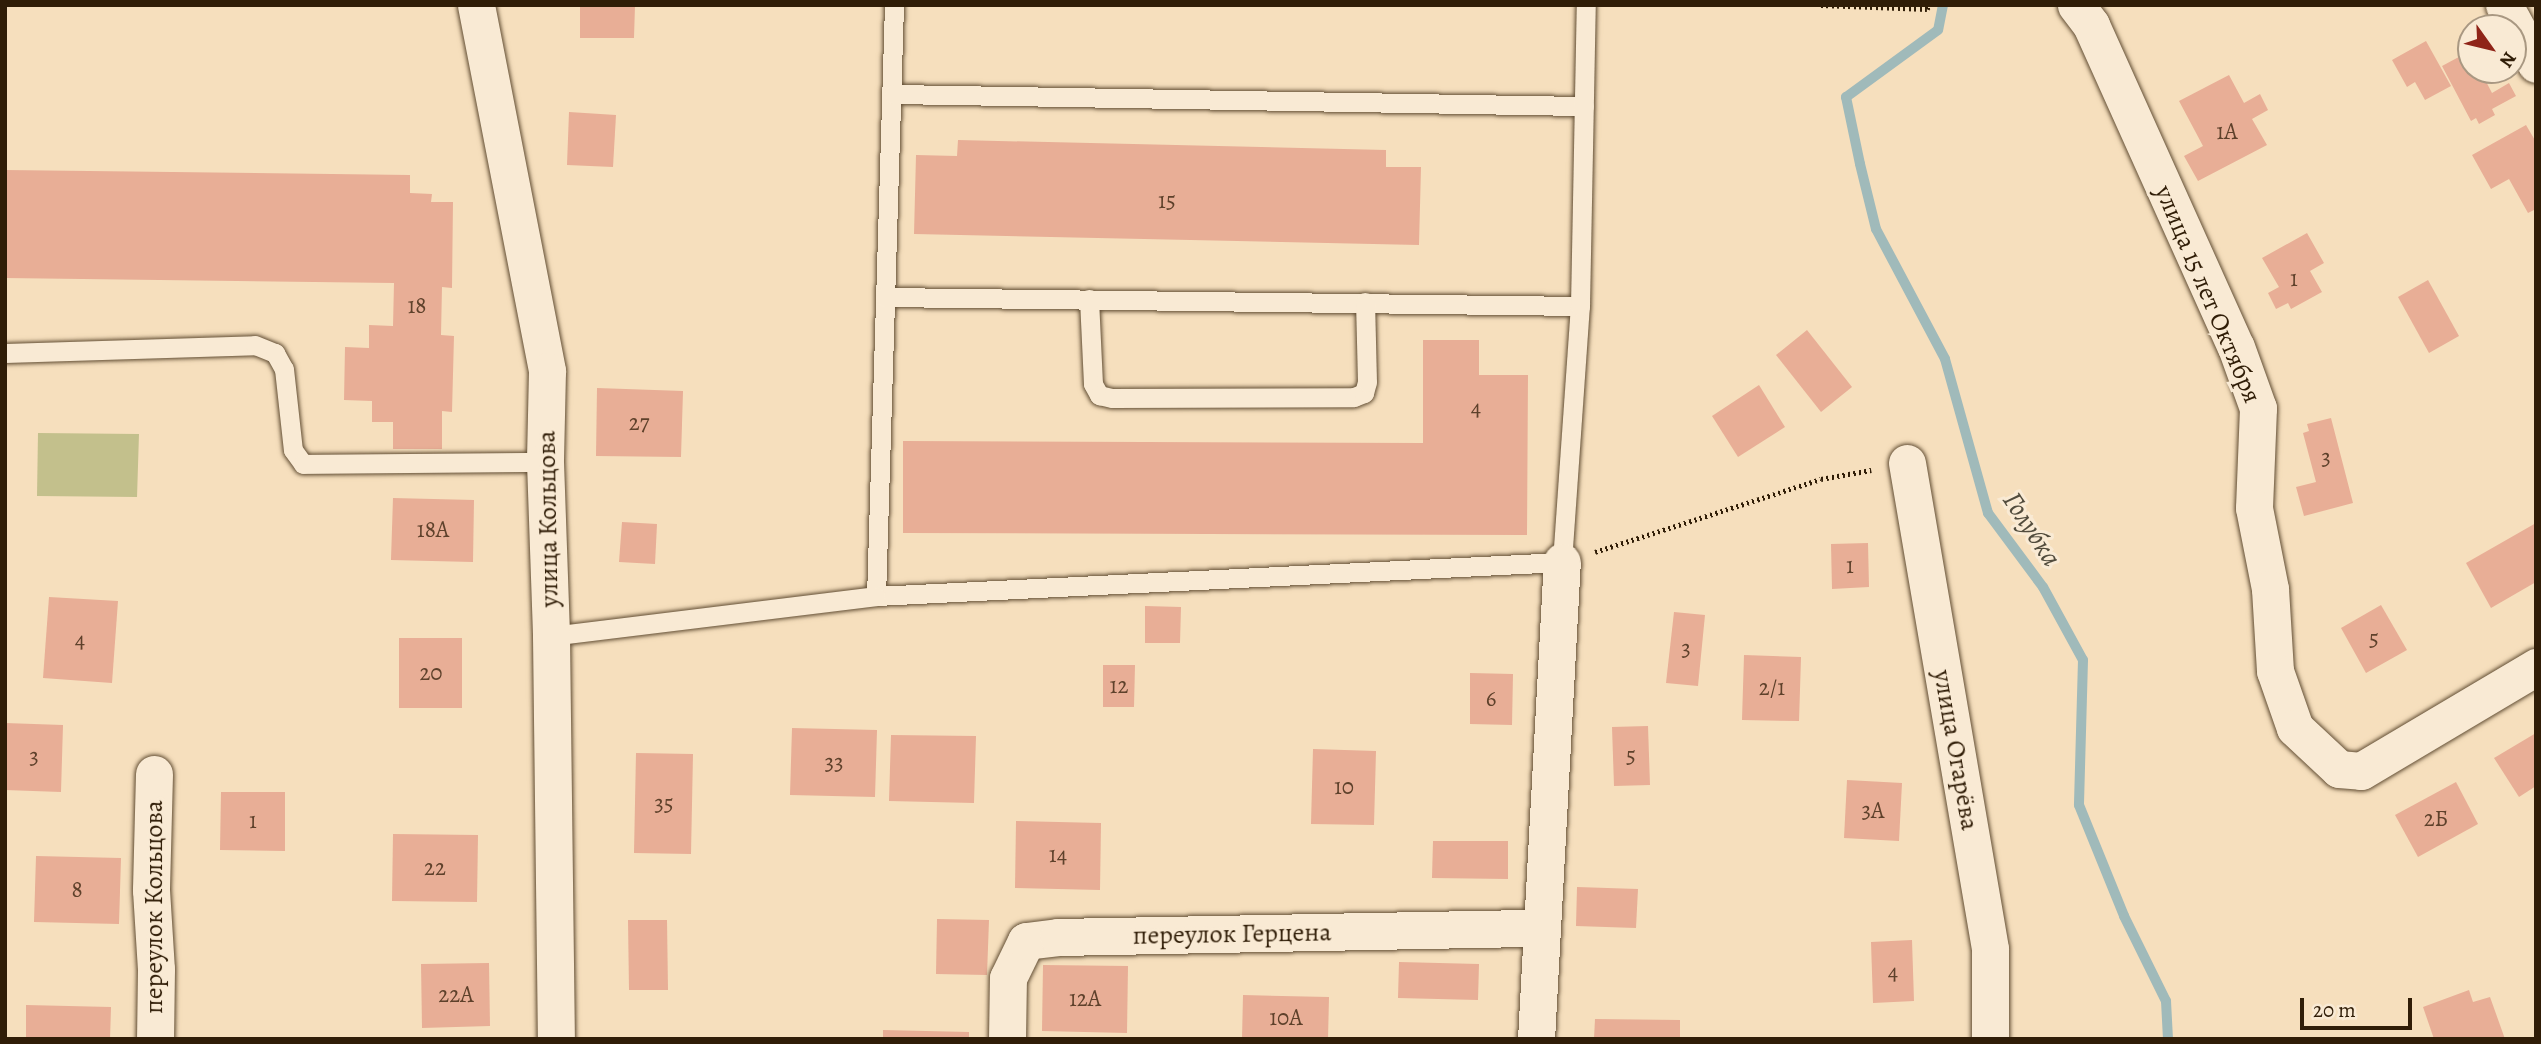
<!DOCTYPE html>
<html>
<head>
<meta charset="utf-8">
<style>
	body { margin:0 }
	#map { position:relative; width:2541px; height:1044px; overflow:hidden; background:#f6dfbd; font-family:Alegreya,serif }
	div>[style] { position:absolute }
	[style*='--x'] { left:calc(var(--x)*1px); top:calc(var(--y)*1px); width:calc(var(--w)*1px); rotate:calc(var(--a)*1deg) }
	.green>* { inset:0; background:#c3c08c }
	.stream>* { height:10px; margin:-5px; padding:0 5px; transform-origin:5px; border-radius:5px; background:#a0baba }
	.building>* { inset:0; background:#e8ae96 }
	.path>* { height:4.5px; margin-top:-2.25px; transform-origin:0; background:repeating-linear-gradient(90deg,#301d07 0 2px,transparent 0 5.5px) }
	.roads { filter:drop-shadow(0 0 2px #624e34) drop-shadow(0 0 2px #624e34) }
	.service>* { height:19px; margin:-9.5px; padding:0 9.5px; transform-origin:9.5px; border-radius:9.5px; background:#f9ead4 }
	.minor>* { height:37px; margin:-18.5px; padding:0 18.5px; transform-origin:18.5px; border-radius:18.5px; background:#f9ead4 }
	span { translate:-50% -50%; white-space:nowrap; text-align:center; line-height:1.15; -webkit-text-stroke:6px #f9ead4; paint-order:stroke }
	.number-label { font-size:23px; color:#5e412b }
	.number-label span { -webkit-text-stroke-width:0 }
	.street-label { font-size:26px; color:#301d07 }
	.water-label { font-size:28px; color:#524c3d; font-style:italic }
	.frame { position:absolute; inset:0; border:7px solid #301d07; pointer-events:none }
	.north { position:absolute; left:2457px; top:14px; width:70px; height:70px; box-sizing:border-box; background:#f9ead4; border:2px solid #a99882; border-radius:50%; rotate:124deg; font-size:19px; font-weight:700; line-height:28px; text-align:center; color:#301d07 }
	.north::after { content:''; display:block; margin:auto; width:24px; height:32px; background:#8f2418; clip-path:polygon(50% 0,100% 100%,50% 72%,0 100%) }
	.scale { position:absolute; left:2300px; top:998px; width:112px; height:32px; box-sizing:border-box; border:4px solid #301d07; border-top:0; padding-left:9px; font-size:21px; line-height:24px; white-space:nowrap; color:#301d07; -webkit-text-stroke:5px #f9ead4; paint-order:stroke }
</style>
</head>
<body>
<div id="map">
	<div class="green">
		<div style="clip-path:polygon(38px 433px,139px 434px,137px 497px,37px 496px)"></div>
	</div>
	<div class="stream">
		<div style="--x:1943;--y:5;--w:25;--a:101"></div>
		<div style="--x:1938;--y:30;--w:114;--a:143.9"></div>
		<div style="--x:1846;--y:97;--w:68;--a:78.2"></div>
		<div style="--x:1860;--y:164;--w:67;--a:76.2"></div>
		<div style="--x:1876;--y:229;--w:147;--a:62"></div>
		<div style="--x:1945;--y:359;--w:160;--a:74.4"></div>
		<div style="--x:1988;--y:513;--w:92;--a:53.4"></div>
		<div style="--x:2043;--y:587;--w:83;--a:61.3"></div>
		<div style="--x:2083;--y:660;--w:145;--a:91.6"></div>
		<div style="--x:2079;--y:805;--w:120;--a:67.9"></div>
		<div style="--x:2124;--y:916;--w:95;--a:63.7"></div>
		<div style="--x:2166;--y:1001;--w:38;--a:87"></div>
	</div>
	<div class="building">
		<div style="clip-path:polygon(580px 5px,635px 5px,634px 38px,580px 38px)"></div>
		<div style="clip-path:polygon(2426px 41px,2451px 86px,2425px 100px,2415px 82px,2407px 87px,2392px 60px)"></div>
		<div style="clip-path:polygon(2470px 51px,2471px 70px,2480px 70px,2492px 93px,2509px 83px,2516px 96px,2492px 109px,2495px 115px,2479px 124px,2476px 118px,2471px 121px,2442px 66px)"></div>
		<div style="clip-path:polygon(2229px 75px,2244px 103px,2260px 94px,2268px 110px,2252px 119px,2267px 145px,2198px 181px,2184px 156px,2203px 146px,2179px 101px)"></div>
		<div style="clip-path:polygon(569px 112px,616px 115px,613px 167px,567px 165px)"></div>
		<div style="clip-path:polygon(2526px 125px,2536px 142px,2536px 209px,2528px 213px,2509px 179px,2491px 189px,2472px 155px)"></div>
		<div style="clip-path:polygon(958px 140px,1386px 150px,1386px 167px,1421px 167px,1419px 245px,914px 234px,916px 155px,957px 156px)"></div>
		<div style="clip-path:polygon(5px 170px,410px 175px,410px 193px,432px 194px,431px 202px,453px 202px,452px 288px,442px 287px,441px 335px,454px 336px,452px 412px,442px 411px,442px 449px,393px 449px,393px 422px,372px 422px,372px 401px,344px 400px,345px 347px,369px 348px,369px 325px,393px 326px,394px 283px,5px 278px)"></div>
		<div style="clip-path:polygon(2307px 233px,2324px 263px,2310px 271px,2322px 292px,2291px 309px,2288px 303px,2276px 309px,2268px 293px,2279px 287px,2262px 258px)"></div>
		<div style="clip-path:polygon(2428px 280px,2459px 336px,2429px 353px,2398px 297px)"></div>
		<div style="clip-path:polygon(1807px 330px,1852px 387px,1821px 412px,1776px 355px)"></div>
		<div style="clip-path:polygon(1423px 340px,1479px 340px,1479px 375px,1528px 375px,1527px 535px,903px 533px,903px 441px,1423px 443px)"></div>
		<div style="clip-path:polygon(1759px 385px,1785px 427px,1738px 457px,1712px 416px)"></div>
		<div style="clip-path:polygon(597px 388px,683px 391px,681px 457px,596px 456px)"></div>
		<div style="clip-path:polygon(2331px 418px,2353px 503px,2304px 516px,2296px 487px,2316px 482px,2303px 433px,2309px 431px,2307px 424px)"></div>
		<div style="clip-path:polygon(393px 498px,474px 500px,473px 562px,391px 560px)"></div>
		<div style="clip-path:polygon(622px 522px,657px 524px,655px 564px,619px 562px)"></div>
		<div style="clip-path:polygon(2536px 523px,2536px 582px,2491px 608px,2466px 563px)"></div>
		<div style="clip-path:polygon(1868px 543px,1869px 587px,1832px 589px,1831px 544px)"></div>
		<div style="clip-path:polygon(49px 597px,118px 601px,112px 683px,43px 678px)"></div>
		<div style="clip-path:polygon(2381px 605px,2407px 650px,2366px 673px,2341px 628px)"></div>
		<div style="clip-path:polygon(1145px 606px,1181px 607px,1180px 643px,1145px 643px)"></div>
		<div style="clip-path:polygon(1674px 612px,1705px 615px,1698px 686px,1666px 683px)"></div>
		<div style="clip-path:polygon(399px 638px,462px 638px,462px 708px,399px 708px)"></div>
		<div style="clip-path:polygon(1744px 655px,1801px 657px,1799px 721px,1742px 720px)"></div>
		<div style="clip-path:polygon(1103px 665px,1135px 665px,1134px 707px,1103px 707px)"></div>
		<div style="clip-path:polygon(1470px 673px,1513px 674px,1512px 725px,1470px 724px)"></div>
		<div style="clip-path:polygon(5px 723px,63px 725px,61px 792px,5px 790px)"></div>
		<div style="clip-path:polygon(1648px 726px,1650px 785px,1614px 786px,1612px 727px)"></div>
		<div style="clip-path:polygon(792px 728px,877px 730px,875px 797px,790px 795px)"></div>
		<div style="clip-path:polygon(2536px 733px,2536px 786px,2519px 797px,2494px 758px)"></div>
		<div style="clip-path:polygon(891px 735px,976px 736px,974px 803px,889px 801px)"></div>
		<div style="clip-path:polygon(1313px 749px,1376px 751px,1374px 825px,1311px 824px)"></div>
		<div style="clip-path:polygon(636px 753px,693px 754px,691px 854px,634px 853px)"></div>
		<div style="clip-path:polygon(1847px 780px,1902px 783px,1899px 841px,1844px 838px)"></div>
		<div style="clip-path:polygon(2456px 782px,2478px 824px,2418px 857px,2395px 815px)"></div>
		<div style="clip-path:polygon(221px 792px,285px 792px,285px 851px,220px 850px)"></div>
		<div style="clip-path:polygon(1016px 821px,1101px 823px,1100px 890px,1015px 888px)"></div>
		<div style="clip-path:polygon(393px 834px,478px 835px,477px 902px,392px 901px)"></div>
		<div style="clip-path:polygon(1433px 841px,1508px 841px,1508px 879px,1432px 878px)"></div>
		<div style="clip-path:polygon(36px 856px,121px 858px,119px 924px,34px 922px)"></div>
		<div style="clip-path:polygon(1577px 887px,1638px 889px,1636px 928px,1576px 926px)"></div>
		<div style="clip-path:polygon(937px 919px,989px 920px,987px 975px,936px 974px)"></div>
		<div style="clip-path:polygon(628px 920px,667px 920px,668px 990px,629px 990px)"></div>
		<div style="clip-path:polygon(1912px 940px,1914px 1001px,1873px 1003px,1871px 942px)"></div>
		<div style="clip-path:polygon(1399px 962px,1479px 964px,1478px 1000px,1398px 998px)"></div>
		<div style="clip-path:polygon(489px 963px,490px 1026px,422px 1028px,421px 964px)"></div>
		<div style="clip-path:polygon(1043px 965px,1128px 966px,1127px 1033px,1042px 1031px)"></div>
		<div style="clip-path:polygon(2469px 990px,2473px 1002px,2490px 997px,2505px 1039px,2434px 1039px,2423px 1007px)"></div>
		<div style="clip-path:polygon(1243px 995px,1329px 997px,1328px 1039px,1242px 1039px)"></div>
		<div style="clip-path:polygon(26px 1005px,111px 1007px,110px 1039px,26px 1039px)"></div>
		<div style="clip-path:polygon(1595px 1019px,1680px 1020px,1680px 1039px,1594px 1039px)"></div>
		<div style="clip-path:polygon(883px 1030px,969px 1032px,969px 1039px,883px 1039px)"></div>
	</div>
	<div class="path">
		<div style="--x:1821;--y:5;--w:106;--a:2.2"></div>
		<div style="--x:1927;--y:9;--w:4;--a:-63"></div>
		<div style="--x:1595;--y:552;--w:237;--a:-17.9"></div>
		<div style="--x:1821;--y:479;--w:51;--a:-10.2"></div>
	</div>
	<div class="roads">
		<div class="service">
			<div style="--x:894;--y:5;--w:591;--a:91.74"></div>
			<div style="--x:876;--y:596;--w:687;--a:-2.84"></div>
			<div style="--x:1562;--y:562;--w:257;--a:-86"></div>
			<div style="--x:894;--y:94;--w:690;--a:1"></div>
			<div style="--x:885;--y:297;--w:695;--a:0.74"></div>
			<div style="--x:1580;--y:306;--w:301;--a:-88.9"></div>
			<div style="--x:1089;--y:299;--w:85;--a:87.3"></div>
			<div style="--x:1093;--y:384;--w:13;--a:61"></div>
			<div style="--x:1099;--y:395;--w:13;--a:13"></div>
			<div style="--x:1112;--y:398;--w:242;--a:-0.2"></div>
			<div style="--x:1354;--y:397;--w:11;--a:-22"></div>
			<div style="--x:1364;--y:393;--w:11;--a:-75"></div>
			<div style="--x:1367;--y:382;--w:80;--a:-91.4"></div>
			<div style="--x:5;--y:353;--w:250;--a:-1.8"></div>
			<div style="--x:255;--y:345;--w:22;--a:22"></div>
			<div style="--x:275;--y:353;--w:18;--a:61"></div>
			<div style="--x:284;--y:369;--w:81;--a:83.7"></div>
			<div style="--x:293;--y:450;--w:17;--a:54"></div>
			<div style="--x:303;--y:464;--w:242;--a:-0.5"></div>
			<div style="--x:551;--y:636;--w:327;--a:-7"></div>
		</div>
		<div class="minor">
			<div style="--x:476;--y:5;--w:373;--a:79"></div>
			<div style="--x:547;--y:371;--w:91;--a:91.3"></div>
			<div style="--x:545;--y:462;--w:174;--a:88"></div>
			<div style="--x:551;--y:636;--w:403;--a:89.3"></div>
			<div style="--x:2076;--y:5;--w:25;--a:53"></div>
			<div style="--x:2091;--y:25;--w:353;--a:65.8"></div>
			<div style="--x:2236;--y:347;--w:65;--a:70.2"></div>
			<div style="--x:2258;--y:408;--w:100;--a:92.3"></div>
			<div style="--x:2254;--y:508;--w:83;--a:78.8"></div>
			<div style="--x:2270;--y:589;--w:82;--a:86.5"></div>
			<div style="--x:2275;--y:671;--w:60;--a:70.7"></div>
			<div style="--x:2295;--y:728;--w:60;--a:43"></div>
			<div style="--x:2339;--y:769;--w:22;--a:5"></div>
			<div style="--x:2361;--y:771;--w:204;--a:-30.7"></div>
			<div style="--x:2504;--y:5;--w:67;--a:61.5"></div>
			<div style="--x:1907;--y:463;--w:493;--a:80.3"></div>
			<div style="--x:1990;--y:949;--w:90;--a:90"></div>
			<div style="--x:154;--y:774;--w:116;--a:91.5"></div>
			<div style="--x:151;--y:890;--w:79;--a:86.4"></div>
			<div style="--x:156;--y:969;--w:70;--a:90.8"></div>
			<div style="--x:1007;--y:1039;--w:61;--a:-89.1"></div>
			<div style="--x:1008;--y:978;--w:41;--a:-64.1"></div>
			<div style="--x:1026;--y:941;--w:32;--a:-7"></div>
			<div style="--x:1058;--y:937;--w:482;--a:-1.1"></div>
			<div style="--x:1536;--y:1039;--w:478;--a:-86.9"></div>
		</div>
	</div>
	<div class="number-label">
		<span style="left:2227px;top:132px">1А</span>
		<span style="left:1167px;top:201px">15</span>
		<span style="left:2294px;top:279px">1</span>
		<span style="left:417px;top:306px">18</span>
		<span style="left:1476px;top:408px">4</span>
		<span style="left:639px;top:423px">27</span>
		<span style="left:2326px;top:458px">3</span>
		<span style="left:433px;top:530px">18А</span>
		<span style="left:1850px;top:566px">1</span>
		<span style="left:2374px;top:639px">5</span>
		<span style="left:80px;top:640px">4</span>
		<span style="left:1686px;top:649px">3</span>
		<span style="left:431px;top:673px">20</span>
		<span style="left:1119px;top:686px">12</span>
		<span style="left:1772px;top:688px">2/1</span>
		<span style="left:1491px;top:699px">6</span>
		<span style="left:1631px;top:756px">5</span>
		<span style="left:34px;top:757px">3</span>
		<span style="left:834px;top:763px">33</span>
		<span style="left:1344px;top:787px">10</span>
		<span style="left:664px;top:804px">35</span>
		<span style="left:1873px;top:811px">3А</span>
		<span style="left:2436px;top:819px">2Б</span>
		<span style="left:253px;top:821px">1</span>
		<span style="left:1058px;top:855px">14</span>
		<span style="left:435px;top:868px">22</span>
		<span style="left:77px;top:890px">8</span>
		<span style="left:1893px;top:972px">4</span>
		<span style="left:456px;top:995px">22А</span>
		<span style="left:1085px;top:999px">12А</span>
		<span style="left:1286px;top:1018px">10А</span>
	</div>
	<div class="street-label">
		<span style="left:2208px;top:294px;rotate:67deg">улица 15 лет Октября</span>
		<span style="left:548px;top:519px;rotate:-91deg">улица Кольцова</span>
		<span style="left:1956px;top:750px;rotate:80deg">улица Огарёва</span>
		<span style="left:154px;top:907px;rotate:-90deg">переулок Кольцова</span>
		<span style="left:1232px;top:934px;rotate:-1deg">переулок Герцена</span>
	</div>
	<div class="water-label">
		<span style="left:2032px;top:529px;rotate:57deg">Голубка</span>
	</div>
	<div class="frame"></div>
	<div class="north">N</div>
	<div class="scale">20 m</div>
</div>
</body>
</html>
